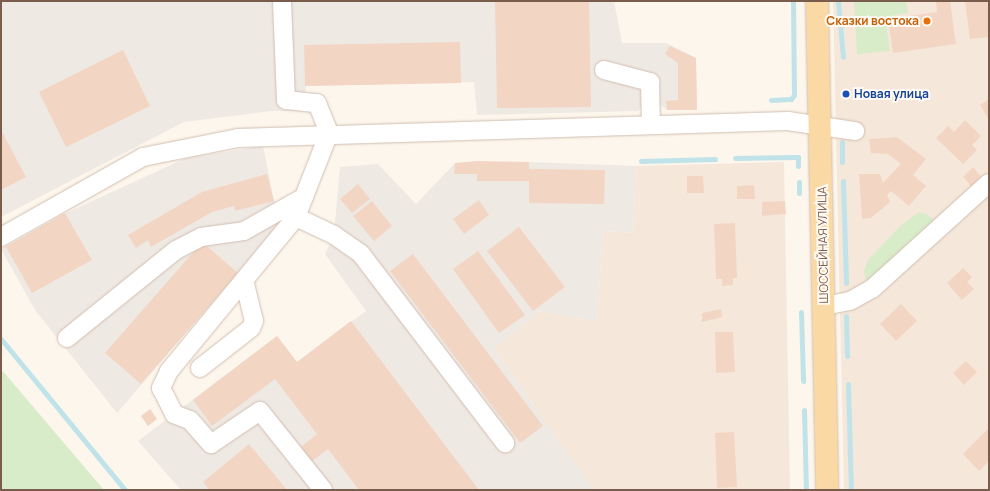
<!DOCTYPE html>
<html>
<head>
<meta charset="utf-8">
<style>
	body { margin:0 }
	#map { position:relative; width:990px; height:491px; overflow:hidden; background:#fdf6ec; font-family:Manrope,sans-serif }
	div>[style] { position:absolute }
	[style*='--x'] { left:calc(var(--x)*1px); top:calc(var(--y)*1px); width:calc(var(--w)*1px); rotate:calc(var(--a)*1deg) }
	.residential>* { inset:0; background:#f5e8da }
	.industrial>* { inset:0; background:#efe9e4 }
	.green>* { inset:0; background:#d8ecc9 }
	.stream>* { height:5px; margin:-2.5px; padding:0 2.5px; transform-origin:2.5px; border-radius:2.5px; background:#bfe3e8 }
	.building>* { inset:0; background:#f3d5c3 }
	.roads { filter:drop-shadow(0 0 1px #d1beb0) drop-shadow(0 0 1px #d1beb0) }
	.minor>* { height:18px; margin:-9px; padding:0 9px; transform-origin:9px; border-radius:9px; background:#fff }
	.major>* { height:22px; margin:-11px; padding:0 11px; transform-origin:11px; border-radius:11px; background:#fbd9a5 }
	.dots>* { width:11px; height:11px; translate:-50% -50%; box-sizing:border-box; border:2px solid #fffaf3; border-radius:50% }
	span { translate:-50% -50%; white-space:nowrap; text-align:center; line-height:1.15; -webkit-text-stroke:4px #fffaf3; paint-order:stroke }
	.food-label { font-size:12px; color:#c56008; font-weight:700 }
	.right { translate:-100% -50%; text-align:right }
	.transit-label { font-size:12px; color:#164399; font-weight:700 }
	.left { translate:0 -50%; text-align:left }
	.street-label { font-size:12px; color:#7a5c4d }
	.frame { position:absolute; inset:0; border:2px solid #7a5c4d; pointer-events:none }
</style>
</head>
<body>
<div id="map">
	<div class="residential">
		<div style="clip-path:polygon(833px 1px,989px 1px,989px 490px,844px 490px)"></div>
		<div style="clip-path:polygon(784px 162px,790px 490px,594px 490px,494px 349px,539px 311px,597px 321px,603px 231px,633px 233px,636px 166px)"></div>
	</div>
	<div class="industrial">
		<div style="clip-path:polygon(1px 1px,614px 1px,622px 43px,666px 43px,696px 58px,697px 110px,667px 110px,658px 103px,643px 104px,638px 111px,477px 115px,474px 82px,306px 86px,303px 111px,271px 111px,184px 122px,1px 217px)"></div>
		<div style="clip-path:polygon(263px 146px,274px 201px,284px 219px,117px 413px,35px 310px,1px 249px,66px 213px,186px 158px)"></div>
		<div style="clip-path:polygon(529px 162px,636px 166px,633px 233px,603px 231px,597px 321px,539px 311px,494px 349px,594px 490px,181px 490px,138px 441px,277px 336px,297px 362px,366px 311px,325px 254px,334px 235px,340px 167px,378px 164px,416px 204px,455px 163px)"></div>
	</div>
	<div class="green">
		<div style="clip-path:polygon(854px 1px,906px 1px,908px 13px,885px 17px,890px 51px,857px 54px)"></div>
		<div style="clip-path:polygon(919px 212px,928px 215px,936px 222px,866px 281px,864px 270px,868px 260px,901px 225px)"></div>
		<div style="clip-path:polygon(1px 369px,104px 490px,1px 490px)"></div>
	</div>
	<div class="stream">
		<div style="--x:838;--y:1;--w:56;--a:84.9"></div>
		<div style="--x:771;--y:100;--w:20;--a:-3"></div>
		<div style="--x:791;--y:99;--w:5;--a:-53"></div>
		<div style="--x:794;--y:95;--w:94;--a:-90.6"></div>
		<div style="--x:842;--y:142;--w:20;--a:90"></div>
		<div style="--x:735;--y:158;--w:63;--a:-0.9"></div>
		<div style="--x:798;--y:157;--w:9;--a:90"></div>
		<div style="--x:641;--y:161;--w:74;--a:-1.5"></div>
		<div style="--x:843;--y:181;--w:102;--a:88.3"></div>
		<div style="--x:799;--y:182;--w:11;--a:90"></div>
		<div style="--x:801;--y:312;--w:69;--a:88.3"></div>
		<div style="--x:846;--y:316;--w:40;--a:88.6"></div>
		<div style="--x:1;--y:339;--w:195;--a:50.6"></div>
		<div style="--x:848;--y:384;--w:106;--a:88.4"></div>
		<div style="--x:804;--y:410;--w:80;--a:88.6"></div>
	</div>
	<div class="building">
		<div style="clip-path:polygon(495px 1px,589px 1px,591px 107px,497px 108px)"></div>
		<div style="clip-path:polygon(936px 1px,950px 1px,956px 44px,893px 53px,888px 19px,937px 12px)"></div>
		<div style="clip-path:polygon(965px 1px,989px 1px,989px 37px,970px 39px)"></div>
		<div style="clip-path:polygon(460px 42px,461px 83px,305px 86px,304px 45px)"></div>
		<div style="clip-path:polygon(670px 46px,696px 58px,697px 110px,667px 110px,666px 101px,678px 100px,678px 63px,665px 54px)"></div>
		<div style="clip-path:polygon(123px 50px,150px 106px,66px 147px,39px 92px)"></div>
		<div style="clip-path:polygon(989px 99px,989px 120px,980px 105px)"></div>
		<div style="clip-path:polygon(965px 120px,981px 136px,972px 145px,977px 150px,963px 164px,936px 138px,948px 126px,954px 132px)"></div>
		<div style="clip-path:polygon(1px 130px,26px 177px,1px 190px)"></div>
		<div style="clip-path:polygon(897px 137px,926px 159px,913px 175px,926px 186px,909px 206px,891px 191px,887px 195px,890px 202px,871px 218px,862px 219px,859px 174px,880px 174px,883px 183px,901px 164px,888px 154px,871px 153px,869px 139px)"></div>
		<div style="clip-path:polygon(477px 161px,529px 162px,529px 169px,605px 170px,604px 204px,529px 203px,529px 181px,477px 181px,477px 174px,454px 174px,455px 163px)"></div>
		<div style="clip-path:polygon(973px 167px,981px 177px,971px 186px,963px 177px)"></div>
		<div style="clip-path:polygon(267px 174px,274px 201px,235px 211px,234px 206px,212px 212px,151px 247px,148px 240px,136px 248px,128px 235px,202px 192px)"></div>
		<div style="clip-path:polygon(687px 176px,703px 176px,704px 193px,687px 193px)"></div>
		<div style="clip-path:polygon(358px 184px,370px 199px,352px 213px,340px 199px)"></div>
		<div style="clip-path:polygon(754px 185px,755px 199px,737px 199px,737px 186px)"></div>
		<div style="clip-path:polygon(479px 200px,489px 215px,464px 234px,453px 219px)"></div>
		<div style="clip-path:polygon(372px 201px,392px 226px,374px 241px,353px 216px)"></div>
		<div style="clip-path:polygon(785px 201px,786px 214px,762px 216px,762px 202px)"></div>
		<div style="clip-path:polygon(65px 213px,92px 260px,32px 293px,6px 247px)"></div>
		<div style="clip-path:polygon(735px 223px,737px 278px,733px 278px,733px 285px,722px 286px,722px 279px,716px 279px,714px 224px)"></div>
		<div style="clip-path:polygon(519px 227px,565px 287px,533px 311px,487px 251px)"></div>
		<div style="clip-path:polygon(202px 242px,238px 273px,141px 384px,105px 353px)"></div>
		<div style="clip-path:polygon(478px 251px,525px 315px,499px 333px,453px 269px)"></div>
		<div style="clip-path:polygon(413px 254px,543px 426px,520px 443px,390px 271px)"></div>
		<div style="clip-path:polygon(963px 268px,972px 277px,967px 282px,974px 289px,962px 300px,947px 283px)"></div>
		<div style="clip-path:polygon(901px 304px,917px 321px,896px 341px,880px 324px)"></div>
		<div style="clip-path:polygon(721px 309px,722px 317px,702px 322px,702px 313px)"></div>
		<div style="clip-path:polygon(351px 321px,479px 490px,359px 490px,328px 449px,312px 461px,301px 447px,317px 434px,275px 379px,212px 426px,193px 400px,277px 336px,297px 362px)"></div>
		<div style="clip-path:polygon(715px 332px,733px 332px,735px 372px,716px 373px)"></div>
		<div style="clip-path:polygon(966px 361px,977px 372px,964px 385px,953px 373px)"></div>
		<div style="clip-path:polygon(150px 409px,157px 419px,148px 426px,141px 416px)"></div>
		<div style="clip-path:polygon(989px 428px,989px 461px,979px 471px,963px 454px)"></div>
		<div style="clip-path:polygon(734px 432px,737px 487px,717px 488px,715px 433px)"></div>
		<div style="clip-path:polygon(249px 444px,287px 490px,209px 490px,203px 482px)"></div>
	</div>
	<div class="roads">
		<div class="minor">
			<div style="--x:282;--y:1;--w:99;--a:87.7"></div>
			<div style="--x:286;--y:100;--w:31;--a:6"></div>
			<div style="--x:317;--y:103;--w:32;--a:68"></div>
			<div style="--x:329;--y:133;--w:90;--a:111.4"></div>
			<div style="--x:296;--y:217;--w:200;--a:129.5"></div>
			<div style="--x:169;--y:371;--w:19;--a:115"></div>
			<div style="--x:161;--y:388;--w:29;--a:63"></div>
			<div style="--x:174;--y:414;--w:17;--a:21"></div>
			<div style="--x:190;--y:420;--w:32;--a:49"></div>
			<div style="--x:211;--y:444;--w:59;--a:-34"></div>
			<div style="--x:260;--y:411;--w:101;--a:51.4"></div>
			<div style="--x:604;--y:70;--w:48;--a:14.6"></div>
			<div style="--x:650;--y:82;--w:43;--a:88.7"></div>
			<div style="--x:296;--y:217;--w:42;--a:25.3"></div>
			<div style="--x:334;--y:235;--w:33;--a:35"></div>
			<div style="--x:361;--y:254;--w:238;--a:52.7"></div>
			<div style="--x:1;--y:237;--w:163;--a:-29.4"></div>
			<div style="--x:143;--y:157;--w:97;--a:-11.3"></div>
			<div style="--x:238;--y:138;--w:550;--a:-1.77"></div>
			<div style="--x:788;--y:121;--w:68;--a:8.5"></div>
			<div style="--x:824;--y:306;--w:26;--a:-11"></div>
			<div style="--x:850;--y:301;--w:26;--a:-29"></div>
			<div style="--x:873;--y:288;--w:156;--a:-42.2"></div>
			<div style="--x:67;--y:338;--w:140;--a:-38.9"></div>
			<div style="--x:176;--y:250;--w:28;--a:-27"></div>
			<div style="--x:201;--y:237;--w:43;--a:-7.9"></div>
			<div style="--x:244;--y:231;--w:69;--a:-29.5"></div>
			<div style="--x:200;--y:368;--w:65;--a:-38.1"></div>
			<div style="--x:251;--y:328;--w:8;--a:-67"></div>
			<div style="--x:254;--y:321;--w:42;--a:-103.7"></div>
		</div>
		<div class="major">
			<div style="--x:817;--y:1;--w:489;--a:88.8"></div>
		</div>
	</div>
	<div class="dots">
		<div style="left:927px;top:21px;background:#e8710a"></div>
		<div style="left:846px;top:94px;background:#1a4fb4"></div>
	</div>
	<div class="food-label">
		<span class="right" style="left:919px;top:21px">Сказки востока</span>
	</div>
	<div class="transit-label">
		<span class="left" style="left:854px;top:94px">Новая улица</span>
	</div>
	<div class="street-label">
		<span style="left:823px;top:245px;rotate:-91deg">ШОССЕЙНАЯ УЛИЦА</span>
	</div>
	<div class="frame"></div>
</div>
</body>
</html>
